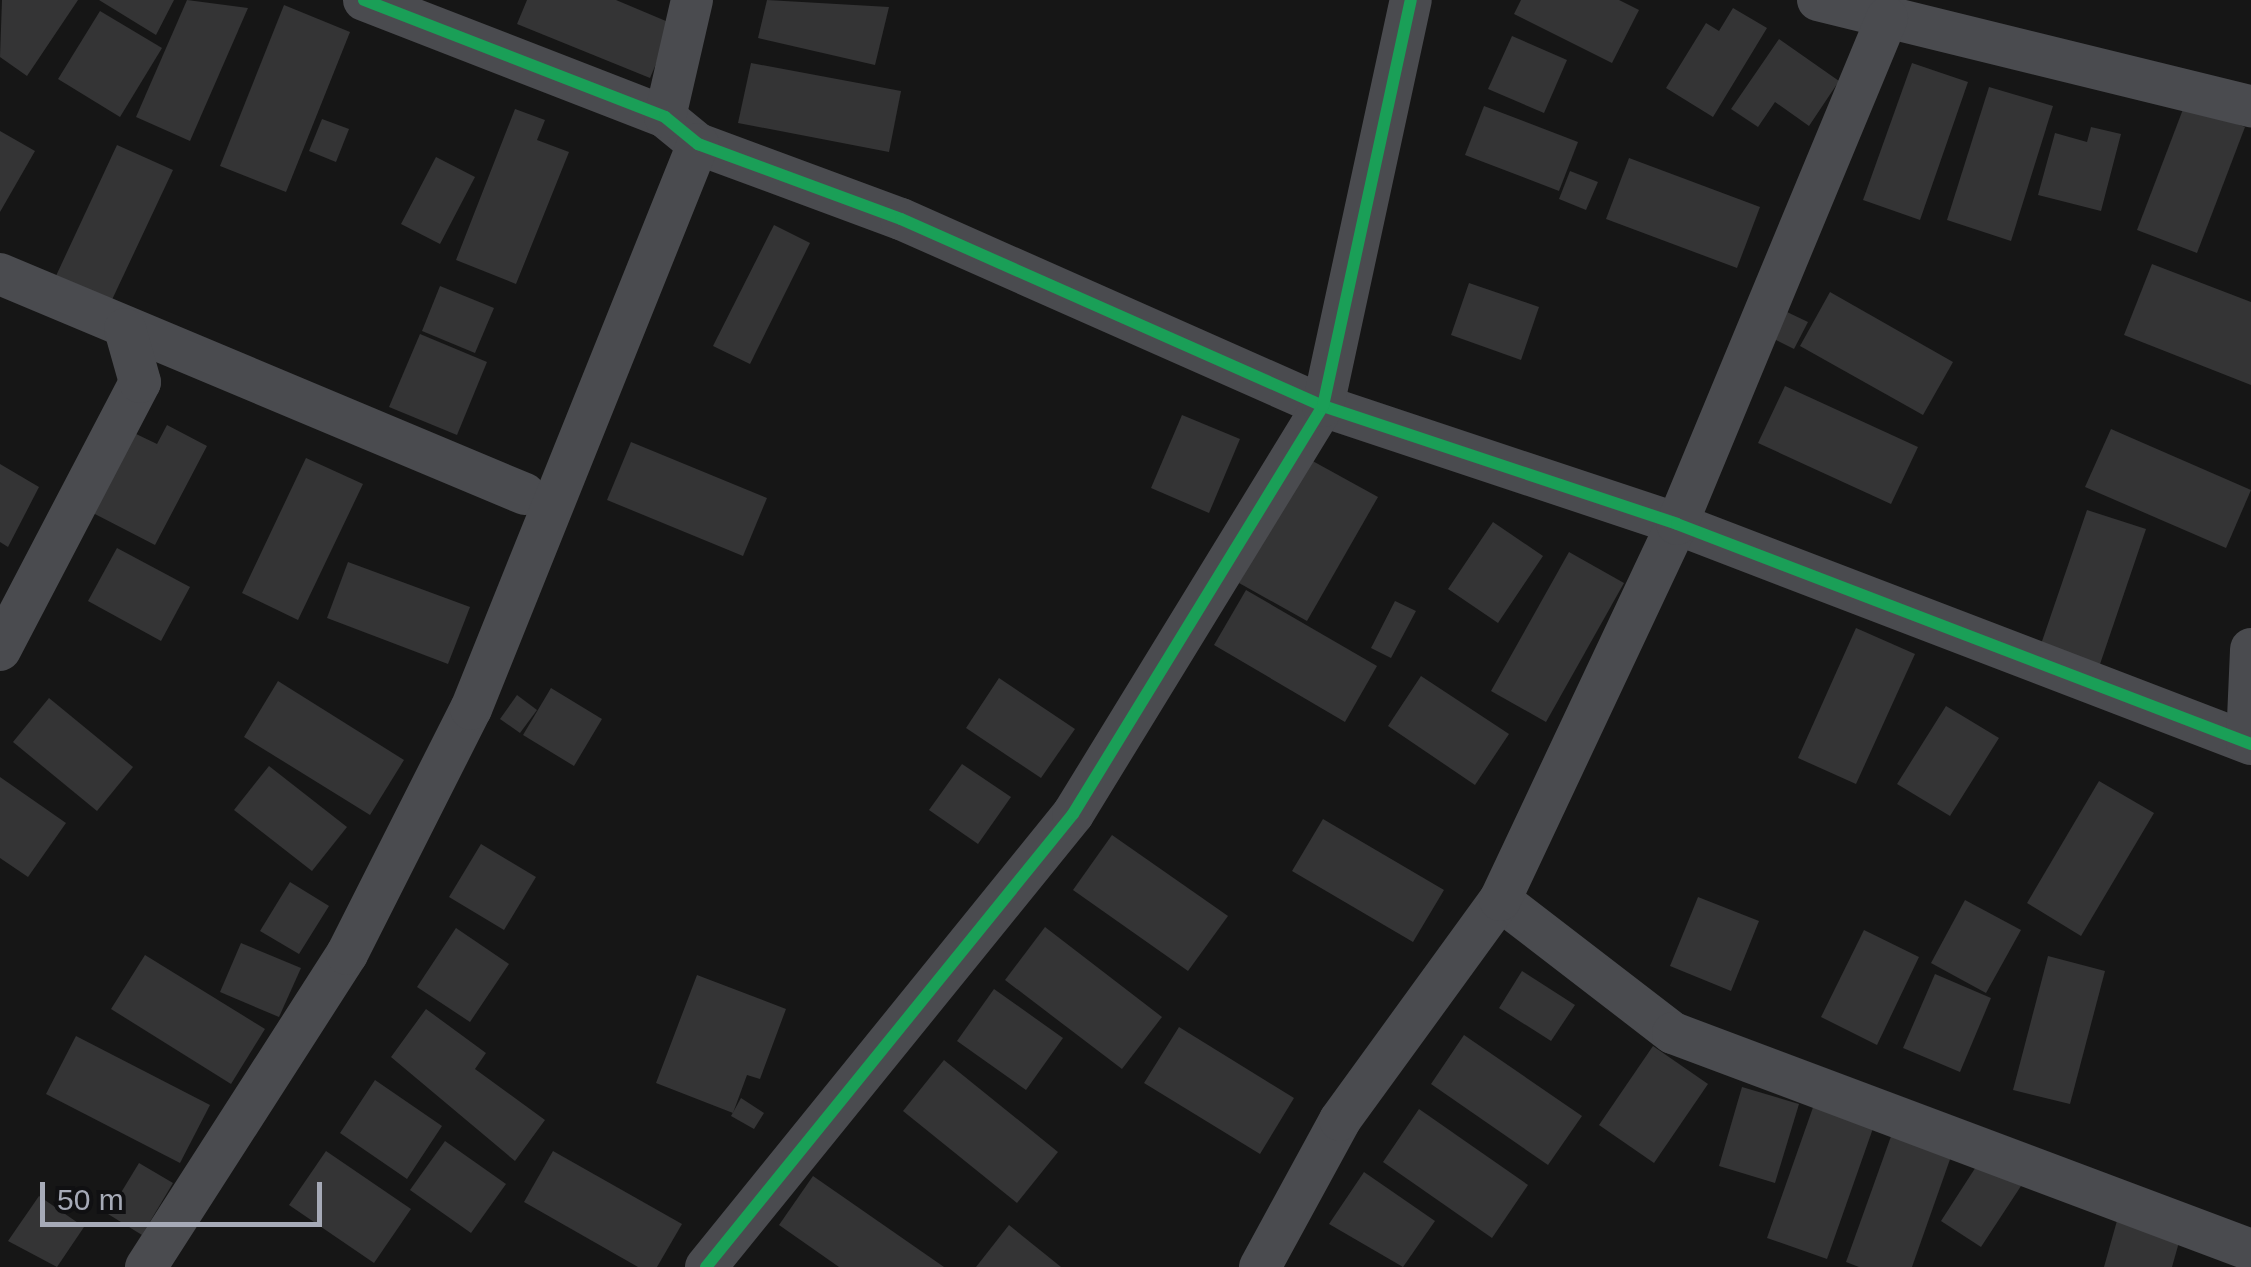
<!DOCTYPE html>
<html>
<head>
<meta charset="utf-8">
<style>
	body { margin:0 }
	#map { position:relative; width:2251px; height:1267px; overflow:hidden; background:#161616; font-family:Arial,sans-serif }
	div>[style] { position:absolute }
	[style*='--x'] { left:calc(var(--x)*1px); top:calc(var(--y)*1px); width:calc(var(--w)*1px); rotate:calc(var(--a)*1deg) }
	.building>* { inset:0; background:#343435 }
	.street>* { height:42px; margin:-21px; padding:0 21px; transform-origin:21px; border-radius:21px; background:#4a4b4f }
	.cycleway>* { height:12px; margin:-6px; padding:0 6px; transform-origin:6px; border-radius:6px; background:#1a9f57 }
	span { translate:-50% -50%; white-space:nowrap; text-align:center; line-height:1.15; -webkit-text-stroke:8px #101012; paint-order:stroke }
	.scale { position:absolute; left:40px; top:1182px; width:282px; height:45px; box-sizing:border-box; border:5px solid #a6aab7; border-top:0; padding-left:12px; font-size:30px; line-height:35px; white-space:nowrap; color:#a6aab7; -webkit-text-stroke:8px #101012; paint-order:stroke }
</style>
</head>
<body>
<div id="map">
	<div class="building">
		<div style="clip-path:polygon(2px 0,78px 0,27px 76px,0 57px)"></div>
		<div style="clip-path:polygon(99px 0,174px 0,156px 35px)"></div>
		<div style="clip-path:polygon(187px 0,248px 8px,190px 141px,136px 117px)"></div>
		<div style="clip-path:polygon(527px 0,616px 0,673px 24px,650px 78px,517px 24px)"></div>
		<div style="clip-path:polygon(767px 0,889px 7px,875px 65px,758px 38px)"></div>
		<div style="clip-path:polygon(1521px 0,1619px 0,1639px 10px,1612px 63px,1514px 14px)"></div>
		<div style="clip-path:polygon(284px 5px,350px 32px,286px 192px,220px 166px)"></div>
		<div style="clip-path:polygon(1733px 8px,1767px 28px,1713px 117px,1666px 88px,1706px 23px,1719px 31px)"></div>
		<div style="clip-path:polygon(100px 11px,162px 48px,120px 117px,58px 79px)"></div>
		<div style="clip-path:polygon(1512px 36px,1567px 60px,1544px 113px,1488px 89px)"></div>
		<div style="clip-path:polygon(1779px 39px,1839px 81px,1809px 126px,1775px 102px,1758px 127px,1731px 109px)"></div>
		<div style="clip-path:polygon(751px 63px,901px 91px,889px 152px,738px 123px)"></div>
		<div style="clip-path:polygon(1912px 63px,1968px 82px,1920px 220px,1863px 200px)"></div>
		<div style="clip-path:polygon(1989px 87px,2053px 106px,2011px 241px,1947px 220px)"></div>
		<div style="clip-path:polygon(2185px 104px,2245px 127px,2197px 253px,2137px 230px)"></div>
		<div style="clip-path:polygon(1484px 106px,1578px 142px,1559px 191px,1465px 155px)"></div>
		<div style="clip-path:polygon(515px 109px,545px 120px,537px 140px,569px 152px,516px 284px,456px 260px)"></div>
		<div style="clip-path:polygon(322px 119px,349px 129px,336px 162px,309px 151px)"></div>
		<div style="clip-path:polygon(2091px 127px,2121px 134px,2101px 211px,2038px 195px,2055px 133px,2087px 142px)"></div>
		<div style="clip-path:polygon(0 131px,35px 151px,0 212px)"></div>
		<div style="clip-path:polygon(117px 145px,173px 170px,110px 304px,55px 278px)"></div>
		<div style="clip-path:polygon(436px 157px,475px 177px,440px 244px,401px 224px)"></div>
		<div style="clip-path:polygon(1629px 158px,1760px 207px,1737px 268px,1606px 219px)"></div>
		<div style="clip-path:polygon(1570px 171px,1598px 182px,1586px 210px,1559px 199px)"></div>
		<div style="clip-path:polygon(774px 225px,810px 243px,750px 364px,713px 346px)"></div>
		<div style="clip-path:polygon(2152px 264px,2251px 302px,2251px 385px,2124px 335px)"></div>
		<div style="clip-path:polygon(1469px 283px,1539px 307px,1521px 360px,1451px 335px)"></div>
		<div style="clip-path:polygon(440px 286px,494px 308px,475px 353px,422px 331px)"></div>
		<div style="clip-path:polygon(1830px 292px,1953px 362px,1923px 415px,1800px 346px)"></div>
		<div style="clip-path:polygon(1787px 312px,1808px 322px,1794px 349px,1774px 339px)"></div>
		<div style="clip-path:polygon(420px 334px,487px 362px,457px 435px,389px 407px)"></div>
		<div style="clip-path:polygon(1785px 386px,1918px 447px,1891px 504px,1758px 443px)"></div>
		<div style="clip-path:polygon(1182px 415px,1240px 439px,1209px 513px,1151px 488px)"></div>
		<div style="clip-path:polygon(167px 425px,207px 446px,155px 545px,91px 512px,132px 432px,157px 444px)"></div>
		<div style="clip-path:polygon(2111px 429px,2251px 490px,2226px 548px,2085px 487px)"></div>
		<div style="clip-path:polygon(631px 442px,767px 498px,743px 556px,607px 500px)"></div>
		<div style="clip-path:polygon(306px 458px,363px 484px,298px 620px,242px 593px)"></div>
		<div style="clip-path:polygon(1309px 459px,1378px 497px,1307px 621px,1239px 583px)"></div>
		<div style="clip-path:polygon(0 464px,39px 487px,8px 547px,0 542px)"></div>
		<div style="clip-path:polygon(2087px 510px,2146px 529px,2098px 670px,2039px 650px)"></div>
		<div style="clip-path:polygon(1493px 522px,1543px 556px,1498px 623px,1448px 589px)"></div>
		<div style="clip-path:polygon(117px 548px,190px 587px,161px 641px,88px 601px)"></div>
		<div style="clip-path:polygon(1569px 552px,1624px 583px,1546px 722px,1491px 691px)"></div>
		<div style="clip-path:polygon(348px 562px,470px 607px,448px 664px,327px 618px)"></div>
		<div style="clip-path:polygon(1246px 590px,1377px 666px,1345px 722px,1214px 645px)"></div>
		<div style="clip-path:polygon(1395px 601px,1416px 611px,1391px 658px,1371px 648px)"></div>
		<div style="clip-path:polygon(1856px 628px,1915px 654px,1856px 784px,1798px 758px)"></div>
		<div style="clip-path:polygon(1421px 676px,1509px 734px,1475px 785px,1388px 726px)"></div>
		<div style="clip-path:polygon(999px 678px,1075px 729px,1041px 778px,966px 728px)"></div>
		<div style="clip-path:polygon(278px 681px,404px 760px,370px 815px,244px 737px)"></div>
		<div style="clip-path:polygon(551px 688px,602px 719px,574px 766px,523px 735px)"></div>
		<div style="clip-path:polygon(517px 695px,537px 710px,520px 733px,500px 719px)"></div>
		<div style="clip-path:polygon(49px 698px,133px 767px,97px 811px,13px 742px)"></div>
		<div style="clip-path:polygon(1946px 706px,1999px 738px,1950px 816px,1897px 784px)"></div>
		<div style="clip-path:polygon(962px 764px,1011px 797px,978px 844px,929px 810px)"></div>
		<div style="clip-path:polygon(269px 766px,347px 827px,312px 871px,234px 810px)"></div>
		<div style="clip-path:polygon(0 777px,66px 823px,28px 877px,0 858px)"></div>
		<div style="clip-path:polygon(2099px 781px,2154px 813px,2081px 936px,2027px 903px)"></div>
		<div style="clip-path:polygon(1323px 819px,1444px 890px,1413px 942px,1292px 871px)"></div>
		<div style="clip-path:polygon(1112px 835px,1228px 916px,1188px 971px,1073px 890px)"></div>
		<div style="clip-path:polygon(481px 844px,536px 877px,504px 930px,449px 897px)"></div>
		<div style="clip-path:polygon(290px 882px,329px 906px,299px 954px,260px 931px)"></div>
		<div style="clip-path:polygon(1698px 897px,1759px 921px,1731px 991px,1670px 966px)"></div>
		<div style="clip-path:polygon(1965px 900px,2021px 930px,1986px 993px,1931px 963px)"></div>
		<div style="clip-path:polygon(1045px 927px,1162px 1017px,1122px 1069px,1005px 980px)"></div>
		<div style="clip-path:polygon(456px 928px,509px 964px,470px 1022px,417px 987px)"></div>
		<div style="clip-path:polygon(1864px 930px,1919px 957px,1877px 1045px,1821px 1017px)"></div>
		<div style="clip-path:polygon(241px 943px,301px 968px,279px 1017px,220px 992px)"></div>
		<div style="clip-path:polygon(145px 955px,265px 1029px,231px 1084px,111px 1009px)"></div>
		<div style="clip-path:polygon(2048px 956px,2105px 971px,2070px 1104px,2013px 1090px)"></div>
		<div style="clip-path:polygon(1522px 971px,1575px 1005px,1551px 1041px,1499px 1008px)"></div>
		<div style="clip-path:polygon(1935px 974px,1991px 998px,1960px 1072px,1903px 1048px)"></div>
		<div style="clip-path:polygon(697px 975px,786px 1009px,760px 1079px,747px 1075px,733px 1113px,656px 1083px)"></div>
		<div style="clip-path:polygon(994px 989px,1063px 1038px,1026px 1090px,957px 1041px)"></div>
		<div style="clip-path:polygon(426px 1009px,486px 1053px,475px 1069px,545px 1120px,515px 1161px,391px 1057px)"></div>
		<div style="clip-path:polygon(1179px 1027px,1294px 1098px,1260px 1154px,1144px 1083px)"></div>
		<div style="clip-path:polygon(1464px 1035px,1582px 1116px,1548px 1165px,1431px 1084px)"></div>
		<div style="clip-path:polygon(76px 1036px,210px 1105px,180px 1163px,46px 1094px)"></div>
		<div style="clip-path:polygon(1653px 1046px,1708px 1084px,1654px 1163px,1599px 1125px)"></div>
		<div style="clip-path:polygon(944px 1060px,1058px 1152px,1017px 1203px,903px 1111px)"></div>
		<div style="clip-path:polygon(375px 1080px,442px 1126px,407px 1179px,340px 1133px)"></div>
		<div style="clip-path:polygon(1742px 1087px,1799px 1104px,1775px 1183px,1719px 1166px)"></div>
		<div style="clip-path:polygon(1817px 1096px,1877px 1117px,1827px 1259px,1767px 1238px)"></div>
		<div style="clip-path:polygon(741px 1098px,764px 1113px,754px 1129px,731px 1116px)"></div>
		<div style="clip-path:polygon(1419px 1109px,1528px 1185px,1492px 1238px,1383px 1162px)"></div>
		<div style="clip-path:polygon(1894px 1128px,1954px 1148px,1912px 1267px,1859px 1267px,1846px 1262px)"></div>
		<div style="clip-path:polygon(445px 1141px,506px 1184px,471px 1233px,410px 1190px)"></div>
		<div style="clip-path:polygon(326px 1151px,411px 1209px,374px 1263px,289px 1205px)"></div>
		<div style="clip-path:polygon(553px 1151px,682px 1224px,657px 1267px,638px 1267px,524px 1202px)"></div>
		<div style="clip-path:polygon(1981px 1159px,2021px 1186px,1981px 1247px,1941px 1221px)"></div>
		<div style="clip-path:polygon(139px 1163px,173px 1183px,142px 1235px,108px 1214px)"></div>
		<div style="clip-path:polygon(1364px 1172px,1435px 1221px,1403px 1267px,1329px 1224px)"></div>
		<div style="clip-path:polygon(813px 1176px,944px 1267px,839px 1267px,779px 1225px)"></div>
		<div style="clip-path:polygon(39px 1196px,84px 1227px,57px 1267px,8px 1241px)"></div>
		<div style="clip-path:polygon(2120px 1210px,2183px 1228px,2172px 1267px,2104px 1267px)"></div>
		<div style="clip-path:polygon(1009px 1225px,1061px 1267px,976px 1267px)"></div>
	</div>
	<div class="street">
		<div style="--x:364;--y:0;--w:323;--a:21.2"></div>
		<div style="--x:665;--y:117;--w:43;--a:39.3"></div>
		<div style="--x:698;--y:144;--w:216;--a:20.3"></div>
		<div style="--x:901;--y:219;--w:462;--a:23.9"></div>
		<div style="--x:1323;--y:406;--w:373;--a:18.4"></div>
		<div style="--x:1677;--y:524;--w:615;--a:20.97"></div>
		<div style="--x:1818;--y:0;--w:446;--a:13.8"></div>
		<div style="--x:665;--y:117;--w:120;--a:-77"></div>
		<div style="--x:0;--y:274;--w:569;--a:22.74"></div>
		<div style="--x:0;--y:650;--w:302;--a:-62.4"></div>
		<div style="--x:140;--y:382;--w:55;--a:-105.8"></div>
		<div style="--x:2247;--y:742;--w:93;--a:-87.5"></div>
		<div style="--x:1500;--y:900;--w:218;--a:37.6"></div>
		<div style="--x:1673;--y:1033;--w:617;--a:20.58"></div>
		<div style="--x:146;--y:1267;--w:372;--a:-57.3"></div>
		<div style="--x:347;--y:954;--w:275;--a:-63.2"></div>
		<div style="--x:471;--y:709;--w:609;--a:-68.11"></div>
		<div style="--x:706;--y:1267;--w:583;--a:-50.99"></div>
		<div style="--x:1073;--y:814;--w:479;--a:-58.5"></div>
		<div style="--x:1323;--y:406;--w:415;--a:-77.8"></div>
		<div style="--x:1260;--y:1267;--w:167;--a:-61.4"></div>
		<div style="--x:1340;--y:1120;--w:272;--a:-54"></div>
		<div style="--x:1500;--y:900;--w:416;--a:-64.8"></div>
		<div style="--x:1677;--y:524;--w:548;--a:-67.46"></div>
	</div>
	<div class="cycleway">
		<div style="--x:364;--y:0;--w:323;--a:21.2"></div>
		<div style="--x:665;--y:117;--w:43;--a:39.3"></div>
		<div style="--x:698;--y:144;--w:216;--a:20.3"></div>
		<div style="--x:901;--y:219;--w:462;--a:23.9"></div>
		<div style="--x:1323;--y:406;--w:373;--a:18.4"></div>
		<div style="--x:1677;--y:524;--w:615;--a:20.97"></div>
		<div style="--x:706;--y:1267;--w:583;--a:-50.99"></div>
		<div style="--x:1073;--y:814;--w:479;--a:-58.5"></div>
		<div style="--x:1323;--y:406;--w:415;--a:-77.8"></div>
	</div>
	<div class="scale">50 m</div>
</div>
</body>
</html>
